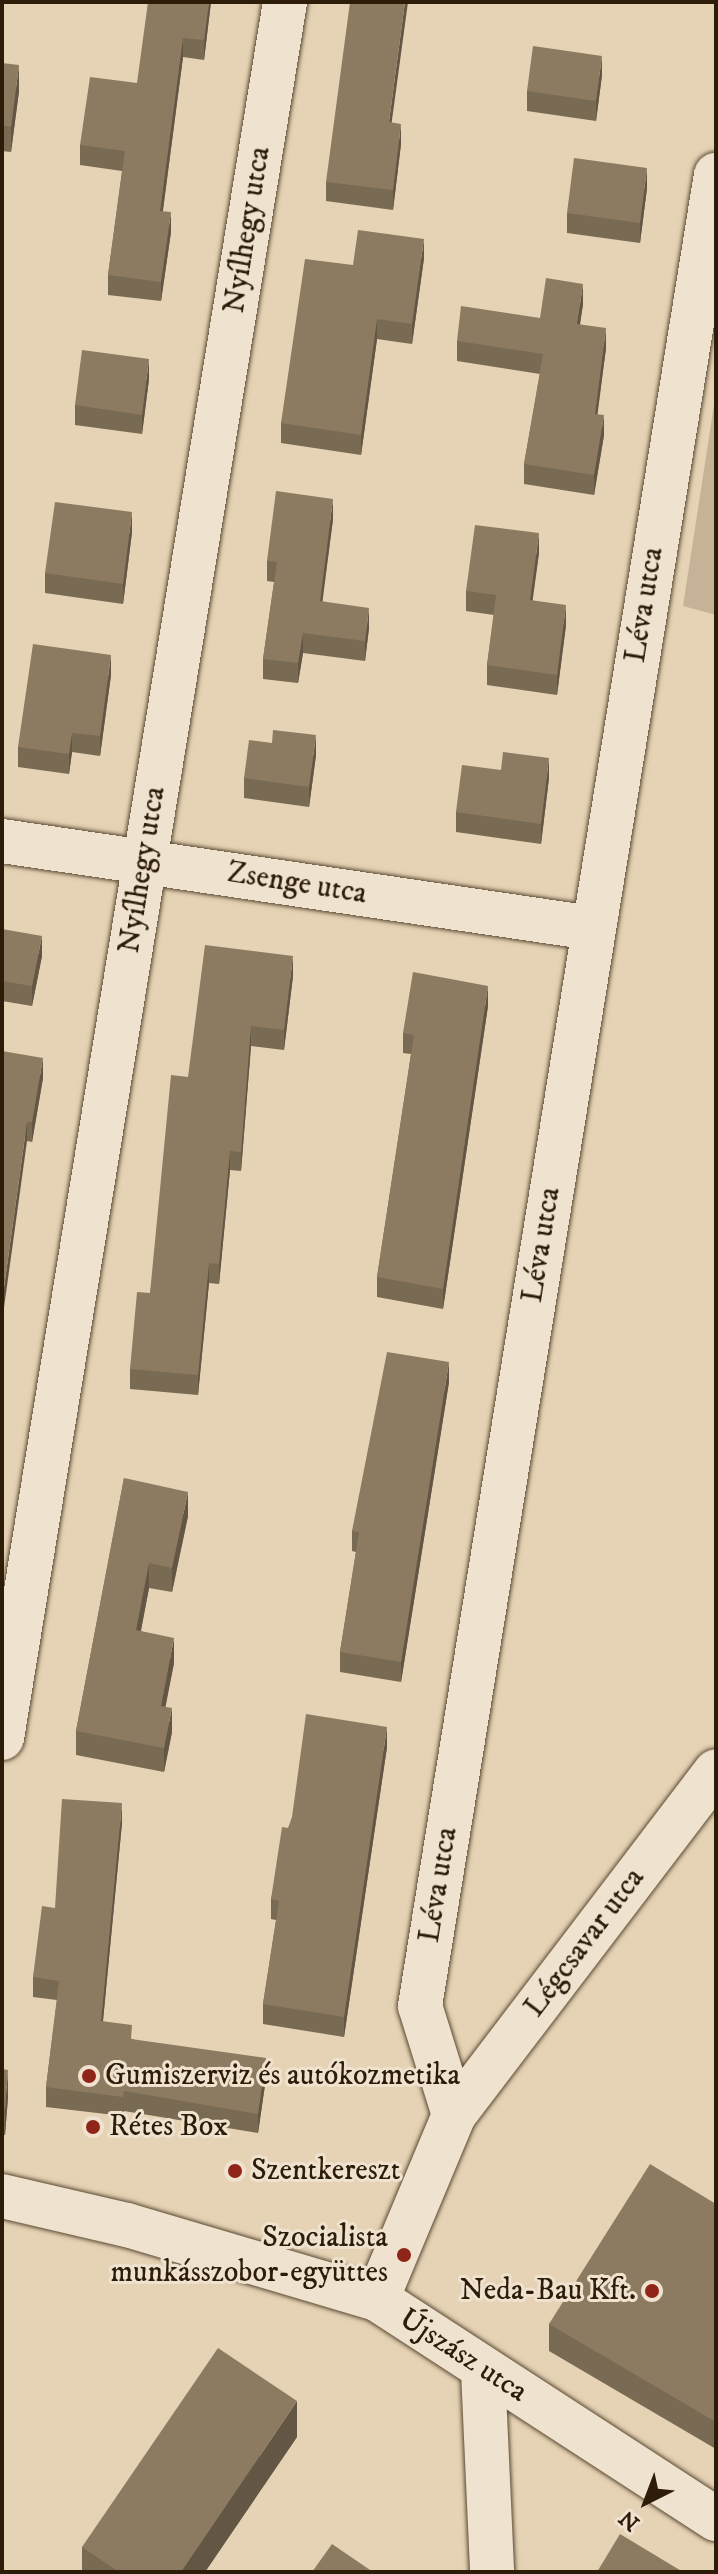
<!DOCTYPE html>
<html>
<head>
<meta charset="utf-8">
<style>
	body { margin:0 }
	#map { position:relative; width:718px; height:2574px; overflow:hidden; background:#e6d2b4; font-family:"IM FELL DW Pica",serif }
	div>[style] { position:absolute }
	[style*='--x'] { left:calc(var(--x)*1px); top:calc(var(--y)*1px); width:calc(var(--w)*1px); rotate:calc(var(--a)*1deg) }
	.green>* { inset:0; background:#c6b397 }
	.roads { filter:drop-shadow(0 0 2px #5a4a33) drop-shadow(0 0 2px #5a4a33) }
	.minor>* { height:44px; margin:-22px; padding:0 22px; transform-origin:22px; border-radius:22px; background:#efe2ce }
	.wall>* { inset:0; background:#796a53 }
	.shaded-wall>* { inset:0; background:#635644 }
	.building>* { inset:0; background:#8d7b61 }
	.dots>* { width:22px; height:22px; translate:-50% -50%; box-sizing:border-box; border:4px solid #efe2ce; border-radius:50% }
	span { translate:-50% -50%; white-space:nowrap; text-align:center; line-height:1.15; -webkit-text-stroke:6px #efe2ce; paint-order:stroke }
	.street-label { font-size:30px; color:#2c1c08 }
	.poi-label { font-size:30px; color:#2c1c08 }
	.left { translate:0 -50%; text-align:left }
	.right { translate:-100% -50%; text-align:right }
	.frame { position:absolute; inset:0; border:4px solid #2c1c08; pointer-events:none }
	.north { position:absolute; left:606px; top:2462px; width:80px; height:80px; -webkit-text-stroke:6px #efe2ce; paint-order:stroke; rotate:222deg; font-size:22px; font-weight:700; line-height:32px; text-align:center; color:#2c1c08 }
	.north::after { content:''; display:block; margin:auto; width:28px; height:36px; background:#2c1c08; clip-path:polygon(50% 0,100% 100%,50% 72%,0 100%) }
</style>
</head>
<body>
<div id="map">
	<div class="green">
		<div style="clip-path:polygon(716px 392px,716px 615px,683px 606px)"></div>
	</div>
	<div class="roads">
		<div class="minor">
			<div style="--x:2;--y:841;--w:596;--a:8.39"></div>
			<div style="--x:2;--y:1738;--w:1759;--a:-80.74"></div>
			<div style="--x:454;--y:2115;--w:432;--a:-52.7"></div>
			<div style="--x:2;--y:2196;--w:128;--a:13.1"></div>
			<div style="--x:127;--y:2225;--w:261;--a:16.5"></div>
			<div style="--x:377;--y:2299;--w:404;--a:33"></div>
			<div style="--x:377;--y:2299;--w:199;--a:-67.3"></div>
			<div style="--x:454;--y:2115;--w:114;--a:-107.3"></div>
			<div style="--x:420;--y:2006;--w:1855;--a:-80.82"></div>
			<div style="--x:483;--y:2371;--w:201;--a:87.4"></div>
		</div>
	</div>
	<div class="wall">
		<div style="clip-path:polygon(211px 2px,204px 60px,183px 57px,163px 211px,171px 232px,161px 301px,108px 295px,108px 275px,122px 171px,80px 165px,80px 145px)"></div>
		<div style="clip-path:polygon(2px 63px,19px 91px,11px 152px,2px 151px)"></div>
		<div style="clip-path:polygon(602px 75px,596px 121px,527px 111px,527px 91px)"></div>
		<div style="clip-path:polygon(391px 123px,401px 144px,393px 210px,326px 201px,326px 182px)"></div>
		<div style="clip-path:polygon(647px 188px,640px 243px,567px 233px,567px 213px)"></div>
		<div style="clip-path:polygon(424px 258px,412px 344px,377px 339px,361px 455px,281px 443px,281px 423px,353px 265px)"></div>
		<div style="clip-path:polygon(583px 304px,580px 324px,606px 348px,597px 414px,604px 435px,594px 495px,524px 484px,524px 464px,540px 374px,457px 361px,457px 341px,540px 318px)"></div>
		<div style="clip-path:polygon(149px 379px,142px 434px,75px 425px,75px 405px)"></div>
		<div style="clip-path:polygon(333px 519px,322px 601px,369px 628px,365px 661px,303px 653px,298px 683px,263px 679px,263px 659px,274px 582px,267px 581px,267px 561px)"></div>
		<div style="clip-path:polygon(132px 532px,123px 604px,45px 593px,45px 573px)"></div>
		<div style="clip-path:polygon(539px 553px,532px 600px,566px 625px,557px 695px,487px 685px,487px 665px,494px 615px,466px 611px,466px 591px)"></div>
		<div style="clip-path:polygon(111px 675px,100px 756px,72px 752px,69px 774px,18px 767px,18px 747px)"></div>
		<div style="clip-path:polygon(316px 755px,309px 807px,244px 798px,244px 778px)"></div>
		<div style="clip-path:polygon(501px 770px,549px 778px,541px 844px,456px 832px,456px 812px)"></div>
		<div style="clip-path:polygon(2px 929px,42px 956px,32px 1006px,2px 1001px)"></div>
		<div style="clip-path:polygon(293px 976px,284px 1050px,251px 1046px,241px 1171px,230px 1170px,219px 1284px,209px 1283px,198px 1395px,130px 1389px,130px 1369px,150px 1293px,188px 1077px)"></div>
		<div style="clip-path:polygon(488px 1006px,443px 1309px,377px 1297px,377px 1277px,411px 1054px,403px 1053px,403px 1033px)"></div>
		<div style="clip-path:polygon(2px 1051px,43px 1078px,32px 1142px,27px 1141px)"></div>
		<div style="clip-path:polygon(449px 1382px,401px 1682px,340px 1672px,340px 1652px,356px 1552px,352px 1551px,352px 1531px)"></div>
		<div style="clip-path:polygon(124px 1478px,188px 1516px,172px 1592px,149px 1588px,141px 1631px,174px 1663px,165px 1707px,172px 1732px,164px 1772px,76px 1755px,76px 1731px)"></div>
		<div style="clip-path:polygon(387px 1747px,344px 2037px,263px 2024px,263px 2004px,276px 1920px,271px 1919px,271px 1899px,288px 1828px)"></div>
		<div style="clip-path:polygon(122px 1823px,103px 2021px,132px 2039px,266px 2078px,258px 2133px,124px 2111px,123px 2116px,46px 2107px,46px 2087px,57px 2000px,33px 1997px,33px 1977px,55px 1908px)"></div>
		<div style="clip-path:polygon(2px 2069px,8px 2097px,5px 2135px,2px 2135px)"></div>
		<div style="clip-path:polygon(716px 2204px,716px 2449px,549px 2351px,549px 2324px)"></div>
		<div style="clip-path:polygon(297px 2437px,205px 2572px,82px 2572px,82px 2547px)"></div>
	</div>
	<div class="shaded-wall">
		<div style="clip-path:polygon(209px 2px,211px 2px,204px 60px,204px 40px)"></div>
		<div style="clip-path:polygon(405px 2px,408px 2px,389px 142px,389px 122px)"></div>
		<div style="clip-path:polygon(183px 38px,183px 57px,160px 231px,160px 211px)"></div>
		<div style="clip-path:polygon(602px 56px,602px 75px,596px 121px,596px 101px)"></div>
		<div style="clip-path:polygon(19px 65px,19px 91px,11px 152px,11px 127px)"></div>
		<div style="clip-path:polygon(401px 124px,401px 144px,393px 210px,393px 190px)"></div>
		<div style="clip-path:polygon(647px 168px,647px 188px,640px 243px,640px 223px)"></div>
		<div style="clip-path:polygon(171px 212px,171px 232px,161px 301px,161px 282px)"></div>
		<div style="clip-path:polygon(424px 239px,424px 258px,412px 344px,412px 324px)"></div>
		<div style="clip-path:polygon(583px 284px,583px 304px,577px 343px,577px 324px)"></div>
		<div style="clip-path:polygon(377px 319px,377px 339px,361px 455px,361px 435px)"></div>
		<div style="clip-path:polygon(606px 328px,606px 348px,595px 434px,595px 414px)"></div>
		<div style="clip-path:polygon(149px 359px,149px 379px,142px 434px,142px 415px)"></div>
		<div style="clip-path:polygon(604px 415px,604px 435px,594px 495px,594px 475px)"></div>
		<div style="clip-path:polygon(333px 499px,333px 519px,320px 621px,320px 601px)"></div>
		<div style="clip-path:polygon(132px 512px,132px 532px,123px 604px,123px 584px)"></div>
		<div style="clip-path:polygon(539px 533px,539px 553px,530px 620px,530px 600px)"></div>
		<div style="clip-path:polygon(566px 605px,566px 625px,557px 695px,557px 675px)"></div>
		<div style="clip-path:polygon(369px 608px,369px 628px,365px 661px,365px 641px)"></div>
		<div style="clip-path:polygon(303px 633px,303px 653px,298px 683px,298px 663px)"></div>
		<div style="clip-path:polygon(111px 655px,111px 675px,100px 756px,100px 736px)"></div>
		<div style="clip-path:polygon(72px 733px,72px 752px,69px 774px,69px 754px)"></div>
		<div style="clip-path:polygon(316px 735px,316px 755px,309px 807px,309px 787px)"></div>
		<div style="clip-path:polygon(549px 758px,549px 778px,541px 844px,541px 824px)"></div>
		<div style="clip-path:polygon(42px 936px,42px 956px,32px 1006px,32px 986px)"></div>
		<div style="clip-path:polygon(293px 956px,293px 976px,284px 1050px,284px 1030px)"></div>
		<div style="clip-path:polygon(488px 986px,488px 1006px,443px 1309px,443px 1289px)"></div>
		<div style="clip-path:polygon(251px 1026px,251px 1046px,241px 1171px,241px 1152px)"></div>
		<div style="clip-path:polygon(43px 1058px,43px 1078px,32px 1142px,32px 1122px)"></div>
		<div style="clip-path:polygon(27px 1122px,27px 1141px,2px 1322px,2px 1302px)"></div>
		<div style="clip-path:polygon(230px 1151px,230px 1170px,219px 1284px,219px 1264px)"></div>
		<div style="clip-path:polygon(209px 1263px,209px 1283px,198px 1395px,198px 1375px)"></div>
		<div style="clip-path:polygon(449px 1362px,449px 1382px,401px 1682px,401px 1662px)"></div>
		<div style="clip-path:polygon(188px 1492px,188px 1516px,172px 1592px,172px 1568px)"></div>
		<div style="clip-path:polygon(149px 1563px,149px 1588px,136px 1655px,136px 1630px)"></div>
		<div style="clip-path:polygon(174px 1638px,174px 1663px,161px 1730px,161px 1706px)"></div>
		<div style="clip-path:polygon(172px 1708px,172px 1732px,164px 1772px,164px 1748px)"></div>
		<div style="clip-path:polygon(387px 1727px,387px 1747px,344px 2037px,344px 2017px)"></div>
		<div style="clip-path:polygon(122px 1803px,122px 1823px,101px 2041px,101px 2021px)"></div>
		<div style="clip-path:polygon(266px 2058px,266px 2078px,258px 2133px,258px 2114px)"></div>
		<div style="clip-path:polygon(8px 2070px,8px 2097px,5px 2135px,5px 2109px)"></div>
		<div style="clip-path:polygon(297px 2401px,297px 2437px,205px 2572px,181px 2572px)"></div>
	</div>
	<div class="building">
		<div style="clip-path:polygon(148px 2px,209px 2px,204px 40px,183px 38px,160px 211px,171px 212px,161px 282px,108px 275px,125px 151px,80px 145px,90px 77px,137px 83px)"></div>
		<div style="clip-path:polygon(350px 2px,405px 2px,389px 122px,401px 124px,393px 190px,326px 182px)"></div>
		<div style="clip-path:polygon(533px 46px,602px 56px,596px 101px,527px 91px)"></div>
		<div style="clip-path:polygon(2px 63px,19px 65px,11px 127px,2px 125px)"></div>
		<div style="clip-path:polygon(574px 158px,647px 168px,640px 223px,567px 213px)"></div>
		<div style="clip-path:polygon(358px 230px,424px 239px,412px 324px,377px 319px,361px 435px,281px 423px,305px 259px,353px 265px)"></div>
		<div style="clip-path:polygon(546px 278px,583px 284px,577px 324px,606px 328px,595px 414px,604px 415px,594px 475px,524px 464px,543px 354px,457px 341px,461px 306px,540px 318px)"></div>
		<div style="clip-path:polygon(82px 350px,149px 359px,142px 415px,75px 405px)"></div>
		<div style="clip-path:polygon(276px 491px,333px 499px,320px 601px,369px 608px,365px 641px,303px 633px,298px 663px,263px 659px,277px 562px,267px 561px)"></div>
		<div style="clip-path:polygon(55px 502px,132px 512px,123px 584px,45px 573px)"></div>
		<div style="clip-path:polygon(475px 525px,539px 533px,530px 600px,566px 605px,557px 675px,487px 665px,496px 595px,466px 591px)"></div>
		<div style="clip-path:polygon(33px 644px,111px 655px,100px 736px,72px 733px,69px 754px,18px 747px)"></div>
		<div style="clip-path:polygon(273px 730px,316px 735px,309px 787px,244px 778px,249px 740px,272px 743px)"></div>
		<div style="clip-path:polygon(503px 752px,549px 758px,541px 824px,456px 812px,462px 765px,501px 770px)"></div>
		<div style="clip-path:polygon(2px 929px,42px 936px,32px 986px,2px 981px)"></div>
		<div style="clip-path:polygon(205px 945px,293px 956px,284px 1030px,251px 1026px,241px 1152px,230px 1151px,219px 1264px,209px 1263px,198px 1375px,130px 1369px,137px 1292px,150px 1293px,171px 1075px,188px 1077px)"></div>
		<div style="clip-path:polygon(413px 972px,488px 986px,443px 1289px,377px 1277px,414px 1035px,403px 1033px)"></div>
		<div style="clip-path:polygon(2px 1051px,43px 1058px,32px 1122px,27px 1122px,2px 1302px)"></div>
		<div style="clip-path:polygon(387px 1352px,449px 1362px,401px 1662px,340px 1652px,359px 1532px,352px 1531px)"></div>
		<div style="clip-path:polygon(124px 1478px,188px 1492px,172px 1568px,149px 1563px,136px 1630px,174px 1638px,161px 1706px,172px 1708px,164px 1748px,76px 1731px)"></div>
		<div style="clip-path:polygon(306px 1714px,387px 1727px,344px 2017px,263px 2004px,279px 1901px,271px 1899px,282px 1827px,288px 1828px,292px 1817px)"></div>
		<div style="clip-path:polygon(62px 1799px,122px 1803px,101px 2021px,132px 2025px,131px 2039px,266px 2058px,258px 2114px,124px 2091px,123px 2097px,46px 2087px,59px 1981px,33px 1977px,42px 1906px,55px 1908px)"></div>
		<div style="clip-path:polygon(2px 2069px,8px 2070px,5px 2109px,2px 2108px)"></div>
		<div style="clip-path:polygon(650px 2164px,716px 2204px,716px 2422px,549px 2324px)"></div>
		<div style="clip-path:polygon(218px 2348px,297px 2401px,181px 2572px,119px 2572px,82px 2547px)"></div>
		<div style="clip-path:polygon(620px 2534px,683px 2572px,597px 2572px)"></div>
		<div style="clip-path:polygon(332px 2544px,373px 2572px,312px 2572px)"></div>
	</div>
	<div class="dots">
		<div style="left:89px;top:2076px;background:#8f2418"></div>
		<div style="left:93px;top:2127px;background:#8f2418"></div>
		<div style="left:235px;top:2171px;background:#8f2418"></div>
		<div style="left:404px;top:2255px;background:#8f2418"></div>
		<div style="left:652px;top:2291px;background:#8f2418"></div>
	</div>
	<div class="street-label">
		<span style="left:248px;top:230px;rotate:-81deg">Nyílhegy utca</span>
		<span style="left:645px;top:605px;rotate:-81deg">Léva utca</span>
		<span style="left:143px;top:870px;rotate:-81deg">Nyílhegy utca</span>
		<span style="left:297px;top:884px;rotate:9deg">Zsenge utca</span>
		<span style="left:542px;top:1245px;rotate:-81deg">Léva utca</span>
		<span style="left:439px;top:1885px;rotate:-81deg">Léva utca</span>
		<span style="left:585px;top:1943px;rotate:-53deg">Légcsavar utca</span>
		<span style="left:463px;top:2356px;rotate:33deg">Újszász utca</span>
	</div>
	<div class="poi-label">
		<span class="left" style="left:105px;top:2076px">Gumiszerviz és autókozmetika</span>
		<span class="left" style="left:109px;top:2127px">Rétes Box</span>
		<span class="left" style="left:251px;top:2171px">Szentkereszt</span>
		<span class="right" style="left:388px;top:2255px">Szocialista<br>munkásszobor-együttes</span>
		<span class="right" style="left:636px;top:2291px">Neda-Bau Kft.</span>
	</div>
	<div class="frame"></div>
	<div class="north">N</div>
</div>
</body>
</html>
